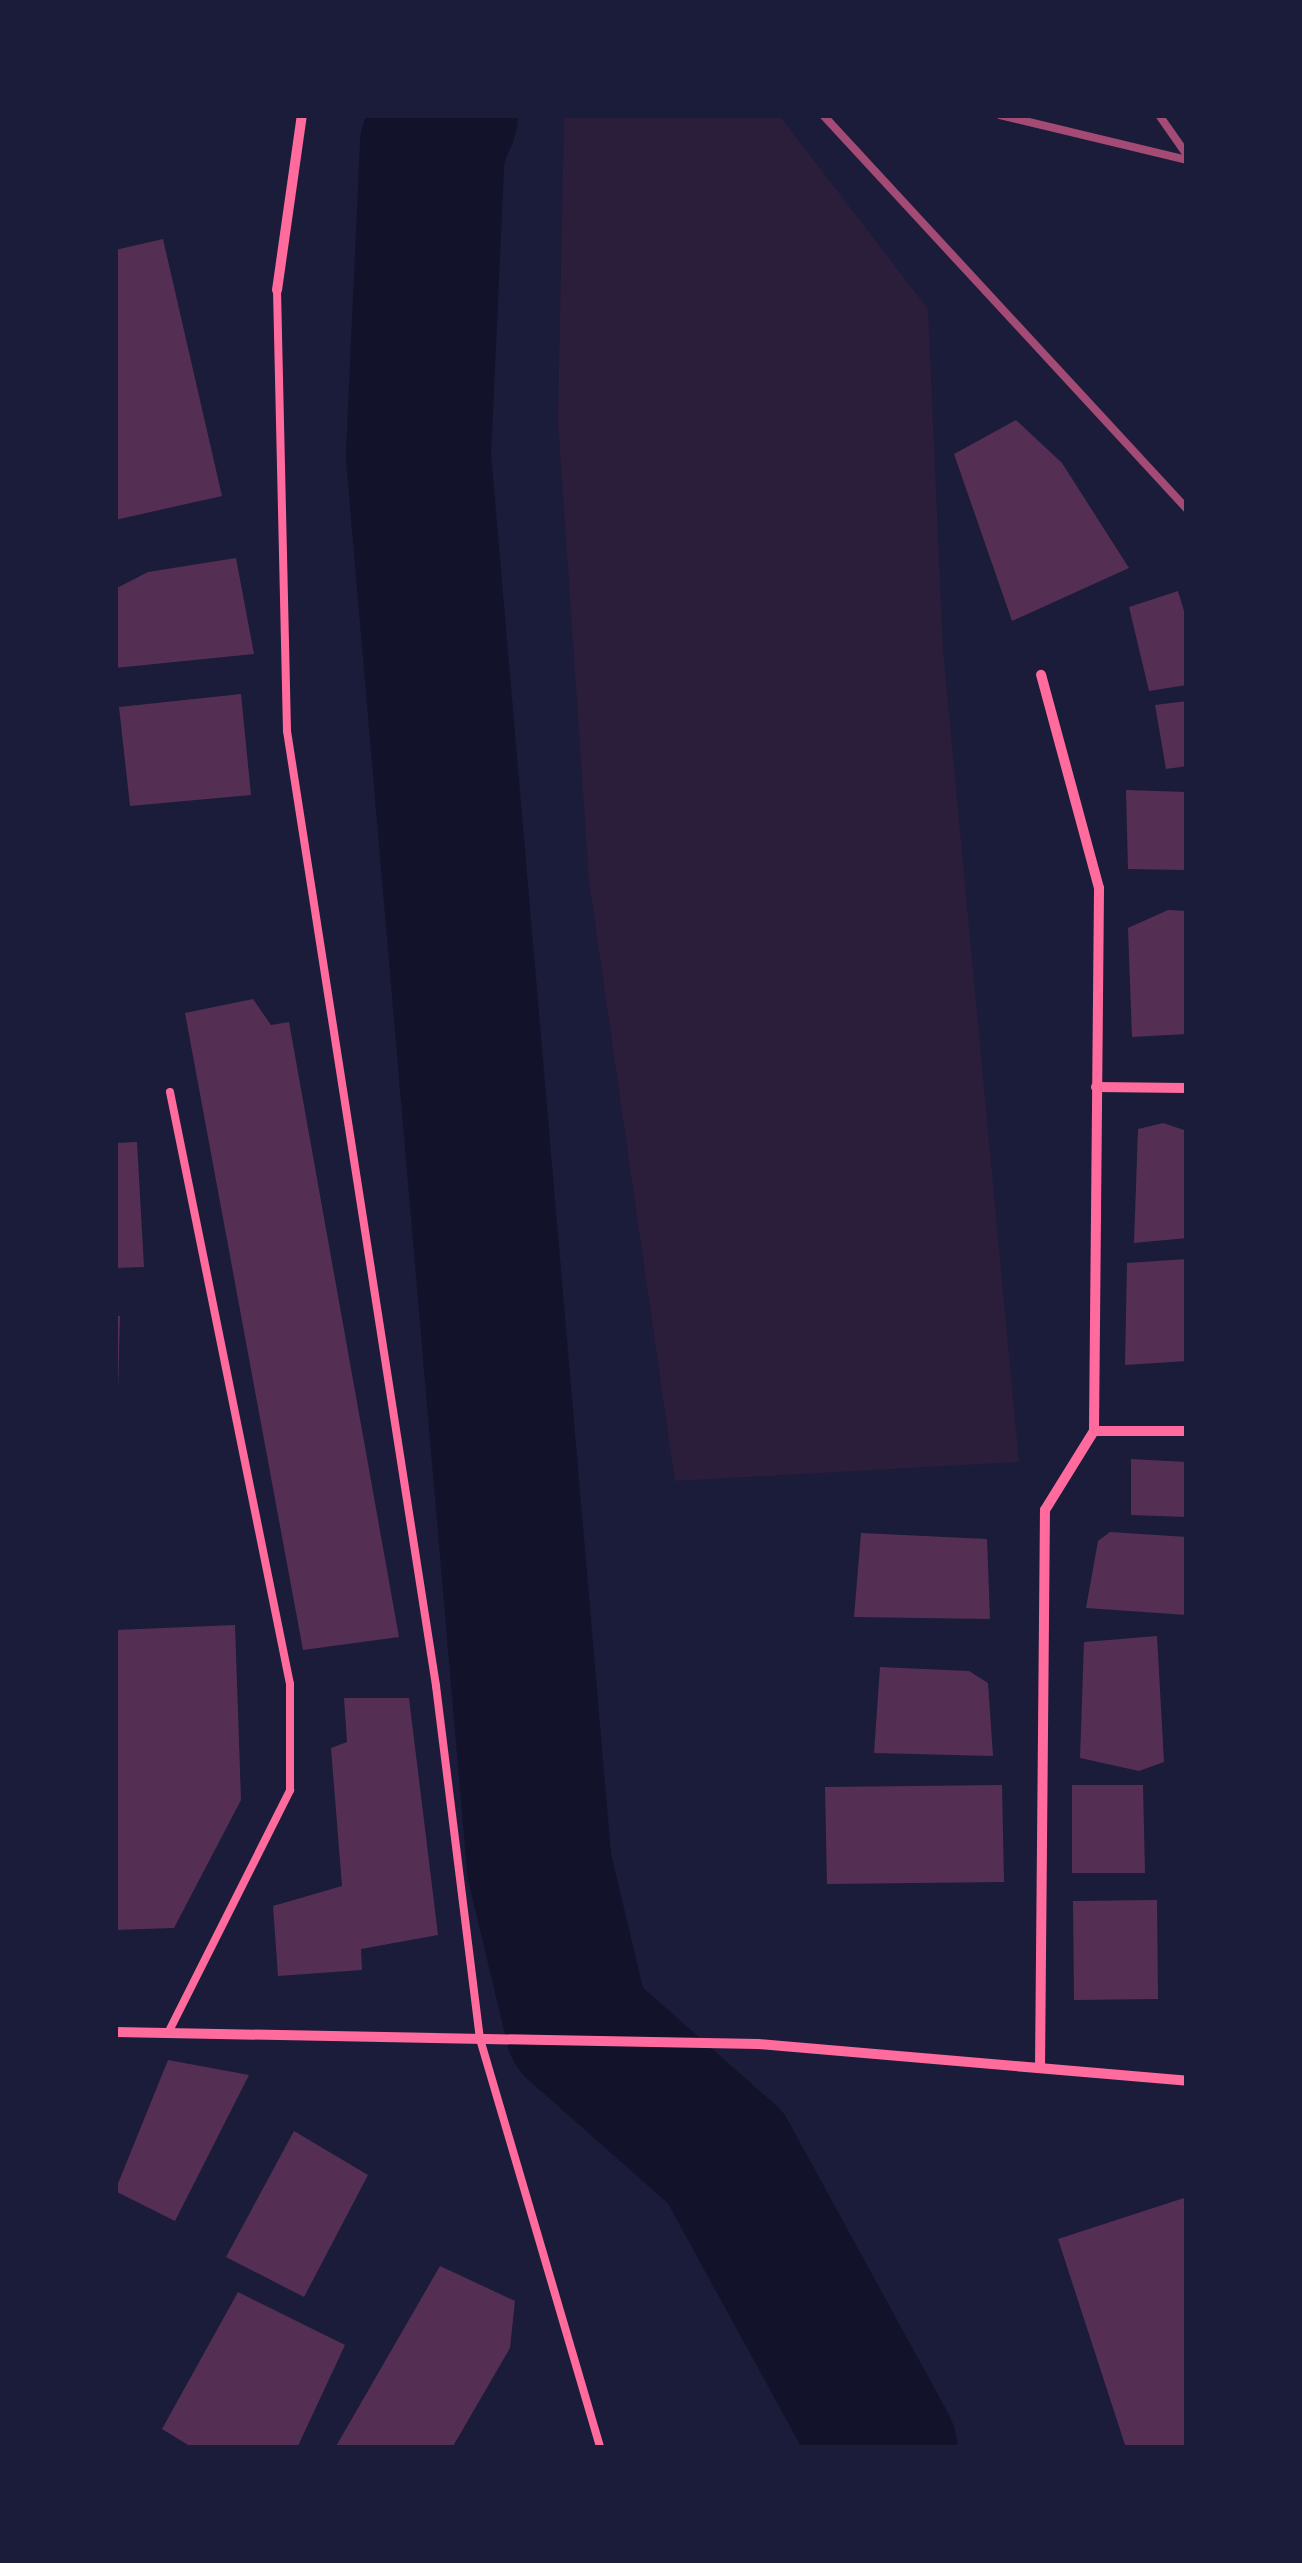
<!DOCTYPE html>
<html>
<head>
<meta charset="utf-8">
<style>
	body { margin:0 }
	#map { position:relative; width:1302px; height:2563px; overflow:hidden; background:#1b1b3a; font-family:Helvetica,sans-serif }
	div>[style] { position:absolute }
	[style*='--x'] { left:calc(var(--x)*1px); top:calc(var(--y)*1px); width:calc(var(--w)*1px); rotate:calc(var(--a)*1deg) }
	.green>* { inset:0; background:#2a1e3b }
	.river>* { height:145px; margin:-72.5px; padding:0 72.5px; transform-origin:72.5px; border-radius:72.5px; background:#12122b }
	.building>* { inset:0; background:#542f53 }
	.service>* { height:8px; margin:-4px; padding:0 4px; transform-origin:4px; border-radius:4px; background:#ff6b9d }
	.minor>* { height:10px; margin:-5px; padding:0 5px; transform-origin:5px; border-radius:5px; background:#ff6b9d }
	.rail>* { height:8px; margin:-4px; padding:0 4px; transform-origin:4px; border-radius:4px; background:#a44b75 }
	span { translate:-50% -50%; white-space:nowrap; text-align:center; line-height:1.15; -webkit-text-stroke:9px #1b1b3a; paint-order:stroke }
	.frame { position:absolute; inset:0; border:118px solid #1b1b3a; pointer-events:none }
</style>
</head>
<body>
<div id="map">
	<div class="green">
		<div style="clip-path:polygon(564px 115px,779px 115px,928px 309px,943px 649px,1019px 1462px,675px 1481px,589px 880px,558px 420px)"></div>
	</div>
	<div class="river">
		<div style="--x:445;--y:115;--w:33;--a:113"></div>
		<div style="--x:432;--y:145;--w:311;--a:92.6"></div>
		<div style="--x:418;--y:456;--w:1415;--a:85.1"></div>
		<div style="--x:539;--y:1866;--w:164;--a:76.6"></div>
		<div style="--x:577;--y:2026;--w:198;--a:41.5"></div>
		<div style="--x:725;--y:2157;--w:332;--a:61.3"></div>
	</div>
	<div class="building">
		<div style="clip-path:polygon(163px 239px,222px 496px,115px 520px,115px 250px)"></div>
		<div style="clip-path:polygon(1016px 420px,1062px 463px,1129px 568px,1012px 621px,954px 454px)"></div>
		<div style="clip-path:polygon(236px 558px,254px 654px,115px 668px,115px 589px,148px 572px)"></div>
		<div style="clip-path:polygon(1178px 591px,1187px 621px,1187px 685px,1149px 691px,1129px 607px)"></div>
		<div style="clip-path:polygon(241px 694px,251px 795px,130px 806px,119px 707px)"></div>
		<div style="clip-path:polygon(1187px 701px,1187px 766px,1166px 769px,1155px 705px)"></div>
		<div style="clip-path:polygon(1126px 790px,1187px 792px,1187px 870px,1128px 869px)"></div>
		<div style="clip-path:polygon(1168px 910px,1187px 911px,1187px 1034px,1132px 1037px,1128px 928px)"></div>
		<div style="clip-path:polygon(253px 999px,271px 1025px,289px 1022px,399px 1637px,303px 1650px,185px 1013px)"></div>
		<div style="clip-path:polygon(1163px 1123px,1187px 1131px,1187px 1238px,1134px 1243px,1138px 1129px)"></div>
		<div style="clip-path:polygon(137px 1142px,144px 1267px,115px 1268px,115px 1143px)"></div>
		<div style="clip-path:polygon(1187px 1259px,1187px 1361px,1125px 1365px,1127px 1263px)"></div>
		<div style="clip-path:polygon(115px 1316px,120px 1316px,118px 1391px,115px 1391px)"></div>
		<div style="clip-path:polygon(1131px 1459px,1187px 1462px,1187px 1517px,1131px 1515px)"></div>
		<div style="clip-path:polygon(1110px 1532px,1187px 1537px,1187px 1615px,1086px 1608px,1098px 1541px)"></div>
		<div style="clip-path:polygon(861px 1533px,987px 1539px,990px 1619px,854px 1617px)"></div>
		<div style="clip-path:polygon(235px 1625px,241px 1800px,174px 1928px,115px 1930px,115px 1630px)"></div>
		<div style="clip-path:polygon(1157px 1636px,1164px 1762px,1139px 1771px,1080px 1758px,1084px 1642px)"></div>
		<div style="clip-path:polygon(880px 1667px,969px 1671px,988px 1683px,993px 1756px,874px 1753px)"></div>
		<div style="clip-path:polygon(344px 1698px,409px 1698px,438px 1935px,361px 1949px,362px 1970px,278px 1976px,273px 1906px,342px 1886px,331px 1748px,347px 1742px)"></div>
		<div style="clip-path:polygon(1002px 1785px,1004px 1882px,827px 1884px,825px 1787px)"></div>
		<div style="clip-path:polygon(1072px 1785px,1143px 1785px,1145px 1873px,1072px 1873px)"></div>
		<div style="clip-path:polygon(1157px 1900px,1158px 1999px,1074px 2000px,1073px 1901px)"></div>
		<div style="clip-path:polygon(168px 2060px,249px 2075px,175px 2221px,115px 2191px)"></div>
		<div style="clip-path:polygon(294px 2131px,368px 2175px,304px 2297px,226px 2257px)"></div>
		<div style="clip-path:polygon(1187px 2197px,1187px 2448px,1126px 2448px,1058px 2239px)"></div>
		<div style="clip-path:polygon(440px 2266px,515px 2301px,510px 2348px,452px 2448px,335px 2448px)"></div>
		<div style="clip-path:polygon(238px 2292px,345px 2345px,297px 2448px,193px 2448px,162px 2429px)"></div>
	</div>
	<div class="service">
		<div style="--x:277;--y:290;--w:441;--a:88.7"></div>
		<div style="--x:287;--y:731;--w:967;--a:81.13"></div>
		<div style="--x:436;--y:1686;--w:356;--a:82.9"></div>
		<div style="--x:480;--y:2039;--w:426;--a:73.6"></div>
		<div style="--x:168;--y:2033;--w:272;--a:-63.3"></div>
		<div style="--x:290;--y:1790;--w:106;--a:-90"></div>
		<div style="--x:290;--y:1684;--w:604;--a:-101.46"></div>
	</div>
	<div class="minor">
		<div style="--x:277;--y:290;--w:177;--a:-81.9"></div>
		<div style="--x:1096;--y:1087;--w:91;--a:0.6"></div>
		<div style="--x:1094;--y:1431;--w:93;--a:0"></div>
		<div style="--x:115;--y:2032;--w:643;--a:1.07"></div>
		<div style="--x:758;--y:2044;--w:431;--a:4.9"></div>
		<div style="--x:1040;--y:2068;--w:558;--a:-89.49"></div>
		<div style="--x:1045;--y:1510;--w:93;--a:-58.2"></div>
		<div style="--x:1094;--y:1431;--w:543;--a:-89.47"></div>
		<div style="--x:1099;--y:888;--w:221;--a:-105.2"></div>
	</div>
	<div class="rail">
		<div style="--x:823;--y:115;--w:536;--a:47.27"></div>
		<div style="--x:1000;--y:115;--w:192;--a:13.5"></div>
		<div style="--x:1159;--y:115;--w:49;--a:55"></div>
	</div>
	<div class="frame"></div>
</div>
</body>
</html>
